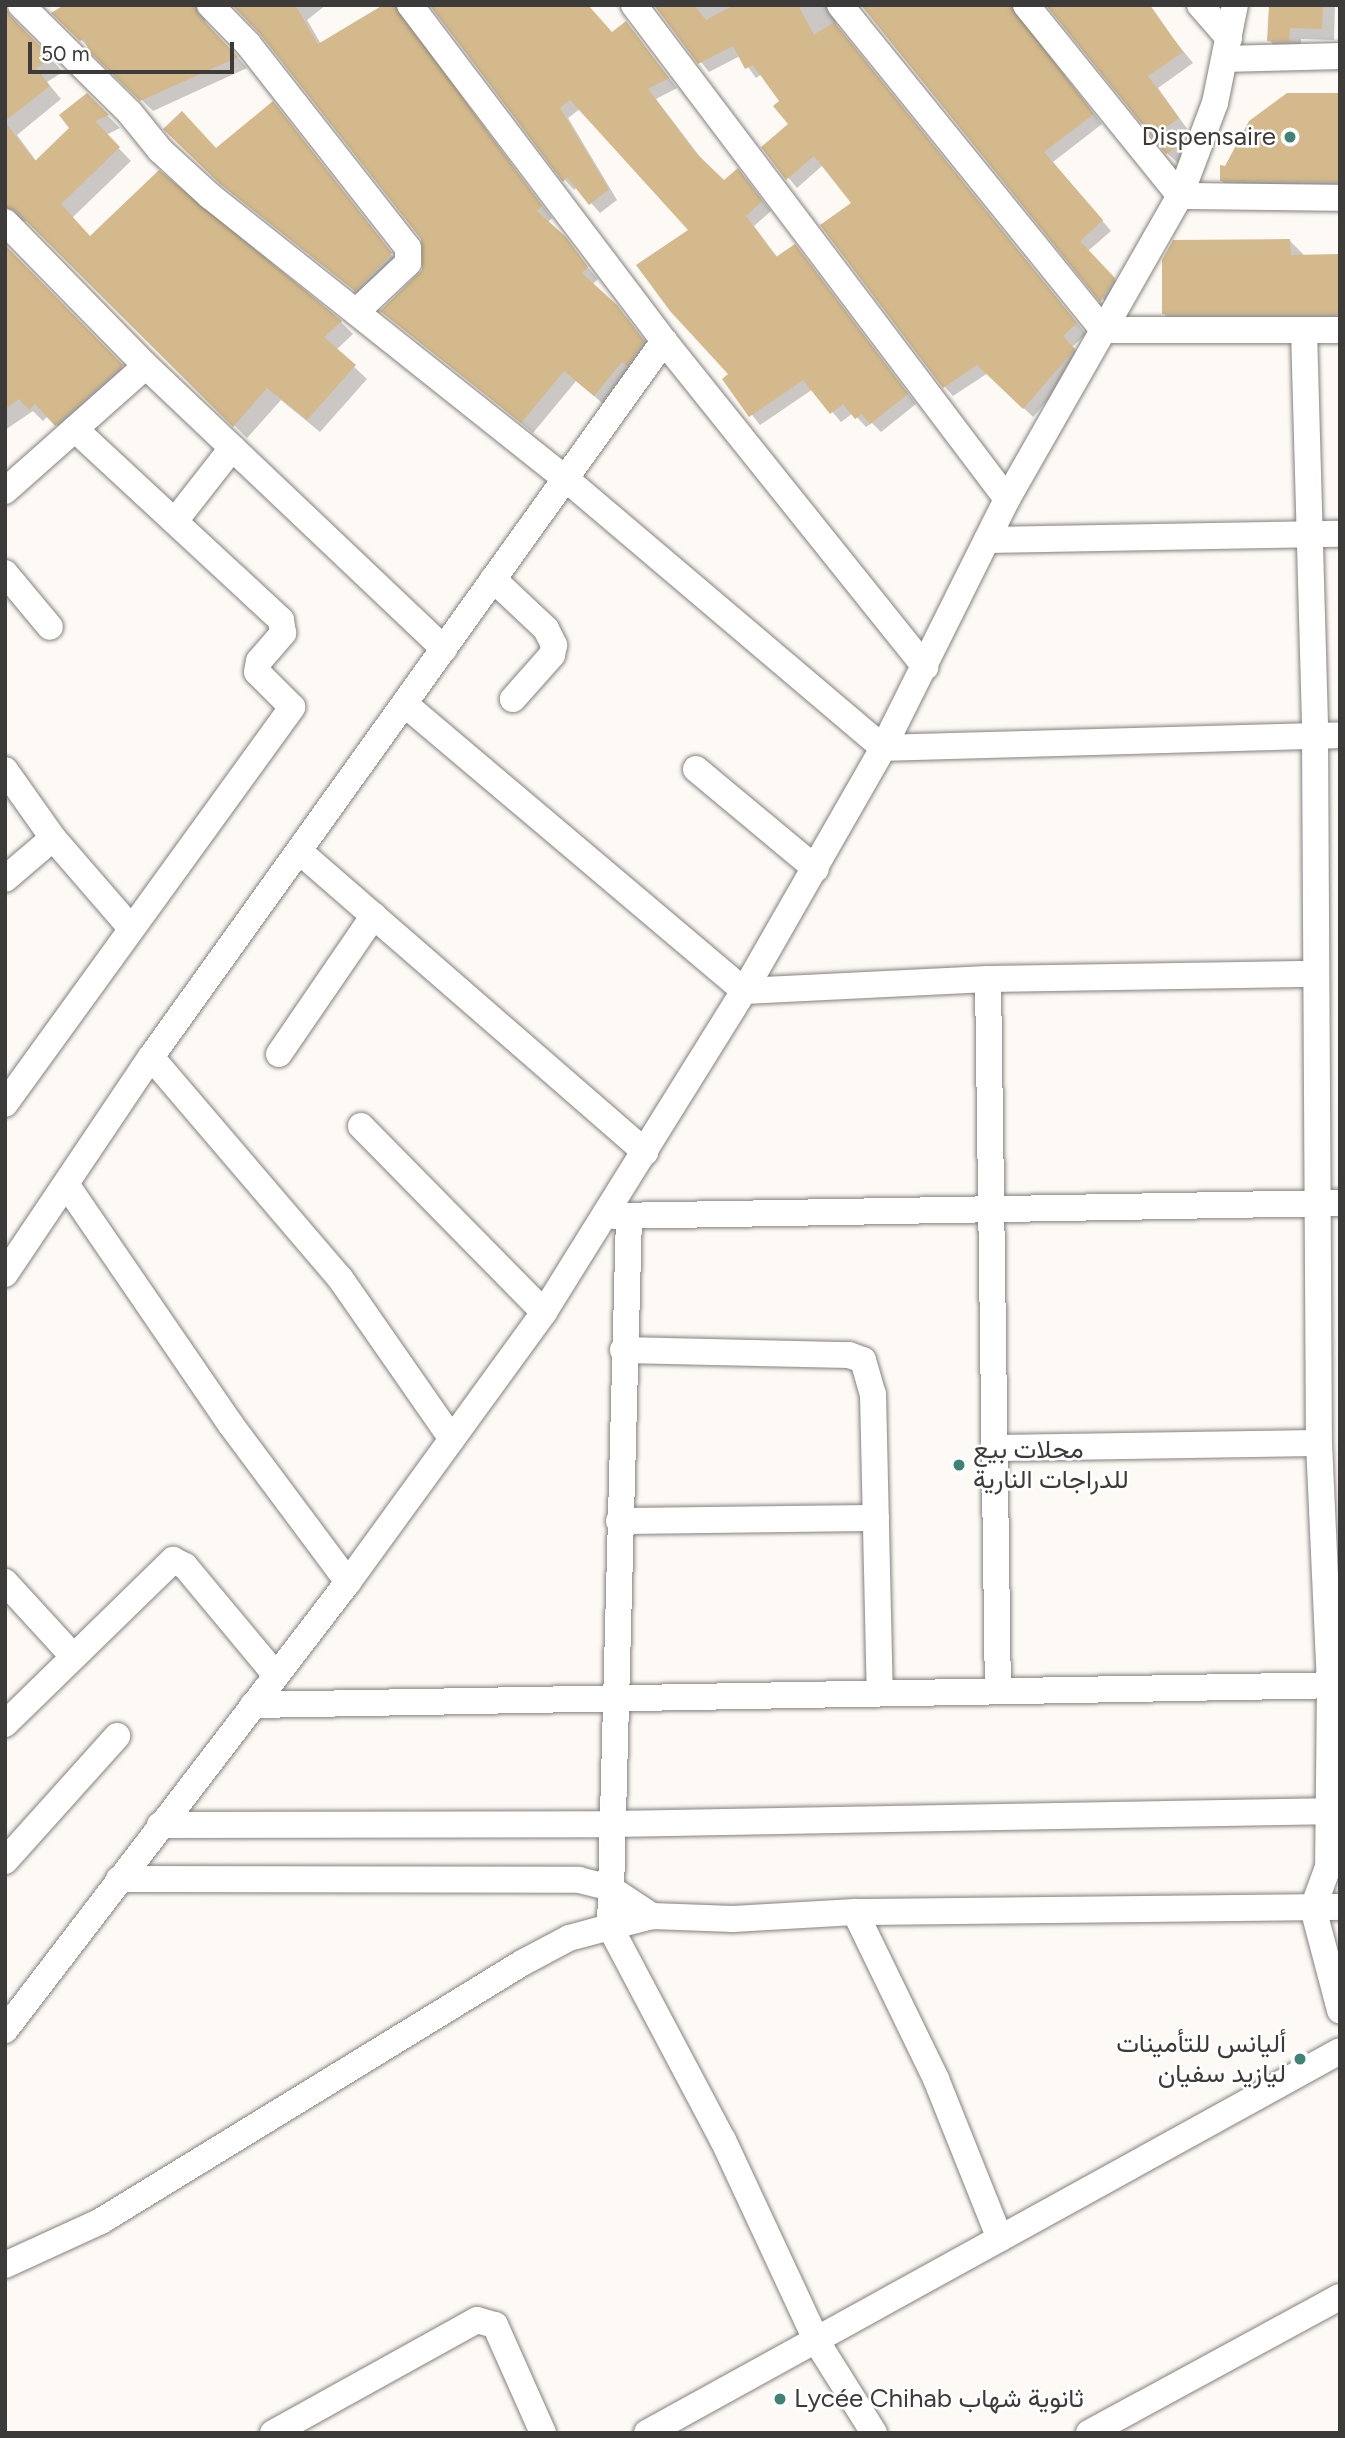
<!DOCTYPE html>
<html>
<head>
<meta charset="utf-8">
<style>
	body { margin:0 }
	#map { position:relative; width:1345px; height:2438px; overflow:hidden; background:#fdf9f5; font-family:Figtree,Vazirmatn,sans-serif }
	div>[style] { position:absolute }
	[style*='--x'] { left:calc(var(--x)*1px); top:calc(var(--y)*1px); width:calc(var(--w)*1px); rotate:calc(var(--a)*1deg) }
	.shadow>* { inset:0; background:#0003 }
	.building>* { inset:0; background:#d3b98b }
	.roads { filter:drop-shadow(0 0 2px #85817e) drop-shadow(0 0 2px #85817e) }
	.minor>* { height:26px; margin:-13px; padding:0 13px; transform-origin:13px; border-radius:13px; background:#fff }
	.dots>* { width:19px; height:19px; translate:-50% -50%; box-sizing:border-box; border:4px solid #fff; border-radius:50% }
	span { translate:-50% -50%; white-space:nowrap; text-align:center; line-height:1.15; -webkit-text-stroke:5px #fff; paint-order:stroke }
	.poi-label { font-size:26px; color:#3d3b3a }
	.right { translate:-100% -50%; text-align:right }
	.left { translate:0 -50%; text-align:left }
	.frame { position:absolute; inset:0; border:7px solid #3d3b3a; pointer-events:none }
	.scale { position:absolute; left:28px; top:42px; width:206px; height:32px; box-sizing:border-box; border:4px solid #3d3b3a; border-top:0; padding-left:9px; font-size:21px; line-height:24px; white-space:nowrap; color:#3d3b3a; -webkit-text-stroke:5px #fff; paint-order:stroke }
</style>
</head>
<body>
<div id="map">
	<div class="shadow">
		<div style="clip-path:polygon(67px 5px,210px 5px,205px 22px,247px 68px,153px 111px,54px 13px)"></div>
		<div style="clip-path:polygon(235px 5px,326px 5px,307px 20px,321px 44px,386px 5px,397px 5px,408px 28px,552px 218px,547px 223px,598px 279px,592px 285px,628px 319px,655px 354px,606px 406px,576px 381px,533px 433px,383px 311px,424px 270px,423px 238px,262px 33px)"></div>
		<div style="clip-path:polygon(429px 5px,587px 5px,612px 34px,626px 23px,677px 88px,656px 99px,704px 162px,724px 182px,737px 171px,747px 180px,771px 211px,754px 226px,778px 258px,794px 246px,804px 256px,916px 404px,881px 432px,872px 423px,866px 427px,853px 413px,841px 422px,813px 389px,760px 425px,724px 379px,731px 374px,691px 230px,580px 109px,568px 118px,617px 200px,600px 213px,577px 187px,574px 190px,565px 180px)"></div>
		<div style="clip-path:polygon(656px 5px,839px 5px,834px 10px,837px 26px,1086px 334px,1072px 347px,1083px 359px,1033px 417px,988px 373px,953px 396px,944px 386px,853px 204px,823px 165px,797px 188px,764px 148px,790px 124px,782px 101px,762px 74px,756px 78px,740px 56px,709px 72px)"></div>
		<div style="clip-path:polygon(863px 5px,1024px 5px,1019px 18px,1102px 124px,1053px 162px,1111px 231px,1088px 251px,1124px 289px,1111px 309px)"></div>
		<div style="clip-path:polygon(1059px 5px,1146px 5px,1193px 63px,1158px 88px,1188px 130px,1172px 141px,1185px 159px,1179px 164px,1167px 153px)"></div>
		<div style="clip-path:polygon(1270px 5px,1335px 5px,1334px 40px,1301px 39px,1301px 53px,1281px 52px,1269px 40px)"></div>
		<div style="clip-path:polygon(6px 11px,63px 72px,47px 82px,61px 99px,17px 135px,37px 162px,72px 128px,87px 95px,120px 128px,106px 135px,131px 161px,72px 218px,91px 238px,341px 322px,353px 334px,336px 350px,367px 379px,320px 432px,281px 400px,247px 438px,31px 223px,15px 218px,5px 227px)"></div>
		<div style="clip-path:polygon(1340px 95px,1340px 196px,1236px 195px,1221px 180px,1226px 167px)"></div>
		<div style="clip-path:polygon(282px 113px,400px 266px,365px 299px,232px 193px,217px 150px)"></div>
		<div style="clip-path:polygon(1290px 241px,1305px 256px,1340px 256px,1340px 329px,1179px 329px,1164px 314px)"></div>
		<div style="clip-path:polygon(5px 246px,134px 379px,69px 437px,48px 416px,43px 421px,33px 411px,5px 430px)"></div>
	</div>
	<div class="building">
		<div style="clip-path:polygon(5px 5px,10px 16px,52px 58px,36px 68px,50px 86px,5px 121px)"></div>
		<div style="clip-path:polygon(64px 5px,195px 5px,199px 16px,238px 57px,140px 101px,89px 51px,84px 39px,80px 41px,51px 13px)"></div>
		<div style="clip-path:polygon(232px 5px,295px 5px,318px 44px,383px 5px,395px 5px,542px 206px,537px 211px,566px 237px,588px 267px,582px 273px,617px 305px,644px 341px,627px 366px,622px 362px,594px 396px,564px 371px,521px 423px,380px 311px,422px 270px,421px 239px,260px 34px)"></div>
		<div style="clip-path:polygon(430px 5px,588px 5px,612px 32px,626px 21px,669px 78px,648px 89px,695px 152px,724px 180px,738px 168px,762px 201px,746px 216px,776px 257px,795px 244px,908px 394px,870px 424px,862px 414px,855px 419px,843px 404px,830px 414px,803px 380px,749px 417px,722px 379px,728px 374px,670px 311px,636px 265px,688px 230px,570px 100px,560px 108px,609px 189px,589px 205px,567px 177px,563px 182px)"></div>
		<div style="clip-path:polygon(654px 5px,694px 5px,706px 20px,734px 5px,798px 5px,814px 35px,834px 22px,1077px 323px,1063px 336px,1075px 349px,1023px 409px,977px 365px,943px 388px,820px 225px,851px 203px,814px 156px,786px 180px,761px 147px,788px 124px,773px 106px,779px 101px,753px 65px,745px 69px,733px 46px,698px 64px)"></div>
		<div style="clip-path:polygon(861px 5px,1011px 5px,1094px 114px,1044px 152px,1103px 220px,1080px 241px,1115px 278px,1100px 302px)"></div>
		<div style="clip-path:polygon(1046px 5px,1150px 5px,1183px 52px,1148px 76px,1179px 118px,1162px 130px,1175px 148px,1166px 154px)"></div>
		<div style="clip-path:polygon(1269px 5px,1323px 5px,1322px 29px,1290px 28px,1289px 42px,1267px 41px)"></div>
		<div style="clip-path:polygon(87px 93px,109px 115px,95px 121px,120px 147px,61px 204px,90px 236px,159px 170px,342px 321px,324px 337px,356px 365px,307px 420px,267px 388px,233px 427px,16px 211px,5px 207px,5px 122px,35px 161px,69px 128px,59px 115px)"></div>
		<div style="clip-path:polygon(1287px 93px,1340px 93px,1340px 182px,1220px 181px,1220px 165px,1225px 166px,1249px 121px)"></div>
		<div style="clip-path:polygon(273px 101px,392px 253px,355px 291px,220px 184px,163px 129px,182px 111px,216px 148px)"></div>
		<div style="clip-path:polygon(1290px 239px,1291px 255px,1340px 254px,1340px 314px,1162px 314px,1162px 260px,1173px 240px)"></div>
		<div style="clip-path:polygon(5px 245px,123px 365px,55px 426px,35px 404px,29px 410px,19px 399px,5px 409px)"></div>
	</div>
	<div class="roads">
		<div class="minor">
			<div style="--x:21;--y:5;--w:153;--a:44.7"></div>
			<div style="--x:130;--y:113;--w:48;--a:51"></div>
			<div style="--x:160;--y:150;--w:68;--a:42.6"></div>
			<div style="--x:210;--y:196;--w:453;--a:38.5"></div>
			<div style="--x:565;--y:478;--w:417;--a:40.3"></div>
			<div style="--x:883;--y:748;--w:457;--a:-1.6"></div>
			<div style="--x:210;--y:5;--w:54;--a:45.7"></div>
			<div style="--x:248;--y:44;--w:259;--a:51.9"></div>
			<div style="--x:408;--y:248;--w:15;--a:90"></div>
			<div style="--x:408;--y:263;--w:70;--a:136.7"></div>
			<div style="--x:410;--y:5;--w:421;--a:52.9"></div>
			<div style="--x:664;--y:341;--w:418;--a:51.3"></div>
			<div style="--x:634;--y:5;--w:619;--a:52.94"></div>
			<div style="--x:840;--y:5;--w:418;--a:51"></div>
			<div style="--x:1103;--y:330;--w:237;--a:0"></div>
			<div style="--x:1026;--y:5;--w:245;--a:51.1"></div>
			<div style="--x:1180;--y:196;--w:160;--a:0.7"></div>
			<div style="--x:1200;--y:5;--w:44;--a:48.7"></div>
			<div style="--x:1225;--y:59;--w:115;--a:-1.5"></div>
			<div style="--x:5;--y:222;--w:202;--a:45.6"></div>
			<div style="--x:146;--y:366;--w:411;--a:43.5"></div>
			<div style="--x:1304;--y:330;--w:406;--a:88.4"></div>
			<div style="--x:1315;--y:736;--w:707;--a:89.68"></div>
			<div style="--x:1319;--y:1443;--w:242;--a:87.4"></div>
			<div style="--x:1330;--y:1685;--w:182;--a:90.6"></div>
			<div style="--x:1328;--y:1867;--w:44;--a:110.1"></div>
			<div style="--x:1313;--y:1908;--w:106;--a:75.2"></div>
			<div style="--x:5;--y:491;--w:188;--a:-41.6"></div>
			<div style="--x:175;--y:521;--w:93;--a:-52"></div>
			<div style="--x:987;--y:540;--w:353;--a:-1"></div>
			<div style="--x:5;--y:573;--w:70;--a:50.2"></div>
			<div style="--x:493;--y:579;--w:73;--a:43.3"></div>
			<div style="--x:546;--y:629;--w:18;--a:63"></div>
			<div style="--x:554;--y:645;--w:10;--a:101"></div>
			<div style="--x:552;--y:655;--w:59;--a:131.6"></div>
			<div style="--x:406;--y:705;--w:443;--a:40.2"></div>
			<div style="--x:744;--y:991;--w:244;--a:-2.8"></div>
			<div style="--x:988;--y:979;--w:328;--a:-0.9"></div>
			<div style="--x:696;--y:769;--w:156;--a:39.8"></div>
			<div style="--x:5;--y:770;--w:83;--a:54.8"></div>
			<div style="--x:53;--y:838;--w:119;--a:49.1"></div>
			<div style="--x:299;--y:851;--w:459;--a:41"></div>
			<div style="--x:5;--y:879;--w:63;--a:-40.5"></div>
			<div style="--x:988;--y:979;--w:712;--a:89.2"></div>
			<div style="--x:279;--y:1054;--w:168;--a:-55.6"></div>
			<div style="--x:151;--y:1057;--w:291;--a:49.5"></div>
			<div style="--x:340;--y:1278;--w:196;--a:55.2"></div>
			<div style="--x:5;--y:1104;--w:490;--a:-54.1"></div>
			<div style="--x:292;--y:707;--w:49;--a:-135"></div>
			<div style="--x:257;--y:672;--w:11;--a:-80"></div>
			<div style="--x:259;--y:661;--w:37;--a:-49"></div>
			<div style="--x:283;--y:633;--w:13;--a:-99"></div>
			<div style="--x:281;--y:620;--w:281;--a:-137.2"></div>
			<div style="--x:361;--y:1126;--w:261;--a:45.5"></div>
			<div style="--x:66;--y:1184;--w:292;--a:55.6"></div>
			<div style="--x:231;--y:1425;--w:196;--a:53.3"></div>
			<div style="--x:614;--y:1216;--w:726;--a:-1.03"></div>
			<div style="--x:629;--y:1217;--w:710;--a:91.53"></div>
			<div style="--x:610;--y:1927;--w:241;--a:62.1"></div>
			<div style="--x:723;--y:2140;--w:223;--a:65"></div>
			<div style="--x:817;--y:2342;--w:107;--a:57.9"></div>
			<div style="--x:5;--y:1274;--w:262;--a:-56.1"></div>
			<div style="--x:151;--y:1057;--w:881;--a:-54.38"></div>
			<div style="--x:623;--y:1350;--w:226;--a:1.3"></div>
			<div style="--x:849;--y:1355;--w:15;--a:20"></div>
			<div style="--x:863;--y:1360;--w:35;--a:74"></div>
			<div style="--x:873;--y:1394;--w:299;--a:88.7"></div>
			<div style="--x:995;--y:1448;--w:324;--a:-0.9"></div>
			<div style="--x:619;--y:1521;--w:257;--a:-0.7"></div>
			<div style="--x:5;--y:1582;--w:99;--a:47.5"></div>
			<div style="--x:253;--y:1705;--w:1087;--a:-1.05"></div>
			<div style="--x:5;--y:1724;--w:235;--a:-44.3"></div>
			<div style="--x:173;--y:1560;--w:13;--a:27"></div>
			<div style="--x:185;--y:1566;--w:141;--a:50.2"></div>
			<div style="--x:160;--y:1825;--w:450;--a:-0.1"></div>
			<div style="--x:610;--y:1824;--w:730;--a:-1.02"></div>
			<div style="--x:5;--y:1861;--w:168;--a:-48.1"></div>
			<div style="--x:119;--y:1879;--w:460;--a:0.1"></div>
			<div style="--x:579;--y:1880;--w:30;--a:14"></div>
			<div style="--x:608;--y:1887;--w:53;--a:33.4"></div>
			<div style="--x:855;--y:1912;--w:186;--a:64.1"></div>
			<div style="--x:936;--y:2079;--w:172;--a:68.2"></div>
			<div style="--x:5;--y:2030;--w:564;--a:-52.56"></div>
			<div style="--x:348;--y:1582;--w:334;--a:-54"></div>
			<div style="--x:544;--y:1312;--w:378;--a:-58.1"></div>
			<div style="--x:744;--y:991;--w:280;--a:-60.2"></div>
			<div style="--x:883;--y:748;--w:278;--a:-63.5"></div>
			<div style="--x:1007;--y:499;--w:349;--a:-60.3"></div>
			<div style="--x:1180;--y:196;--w:99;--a:-69.4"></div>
			<div style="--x:1215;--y:103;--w:100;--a:-78.5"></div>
			<div style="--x:5;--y:2265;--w:106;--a:-24.6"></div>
			<div style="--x:101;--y:2221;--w:494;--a:-31.5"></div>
			<div style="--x:522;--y:1963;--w:53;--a:-28"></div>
			<div style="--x:569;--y:1938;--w:42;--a:-15"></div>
			<div style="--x:610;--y:1927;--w:43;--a:-14.7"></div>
			<div style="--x:652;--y:1916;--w:81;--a:2.1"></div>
			<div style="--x:733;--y:1919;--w:122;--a:-3.3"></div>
			<div style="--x:855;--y:1912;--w:485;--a:-0.6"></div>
			<div style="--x:273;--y:2433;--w:233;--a:-29"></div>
			<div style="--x:477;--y:2320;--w:19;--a:16"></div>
			<div style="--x:495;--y:2325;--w:118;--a:66"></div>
			<div style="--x:647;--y:2433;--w:791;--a:-28.86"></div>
			<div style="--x:1089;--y:2433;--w:285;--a:-28.5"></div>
		</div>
	</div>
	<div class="dots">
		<div style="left:1290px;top:137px;background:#408374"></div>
		<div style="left:959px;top:1465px;background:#408374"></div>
		<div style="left:1300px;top:2059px;background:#408374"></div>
		<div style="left:780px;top:2399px;background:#408374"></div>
	</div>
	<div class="poi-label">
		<span class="right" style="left:1276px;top:137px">Dispensaire</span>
		<span class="left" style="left:973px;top:1465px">محلات بيع<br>للدراجات النارية</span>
		<span class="right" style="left:1286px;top:2059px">أليانس للتأمينات<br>ليازيد سفيان</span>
		<span class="left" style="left:794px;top:2399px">Lycée Chihab ثانوية شهاب</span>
	</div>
	<div class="frame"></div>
	<div class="scale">50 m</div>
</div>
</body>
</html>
